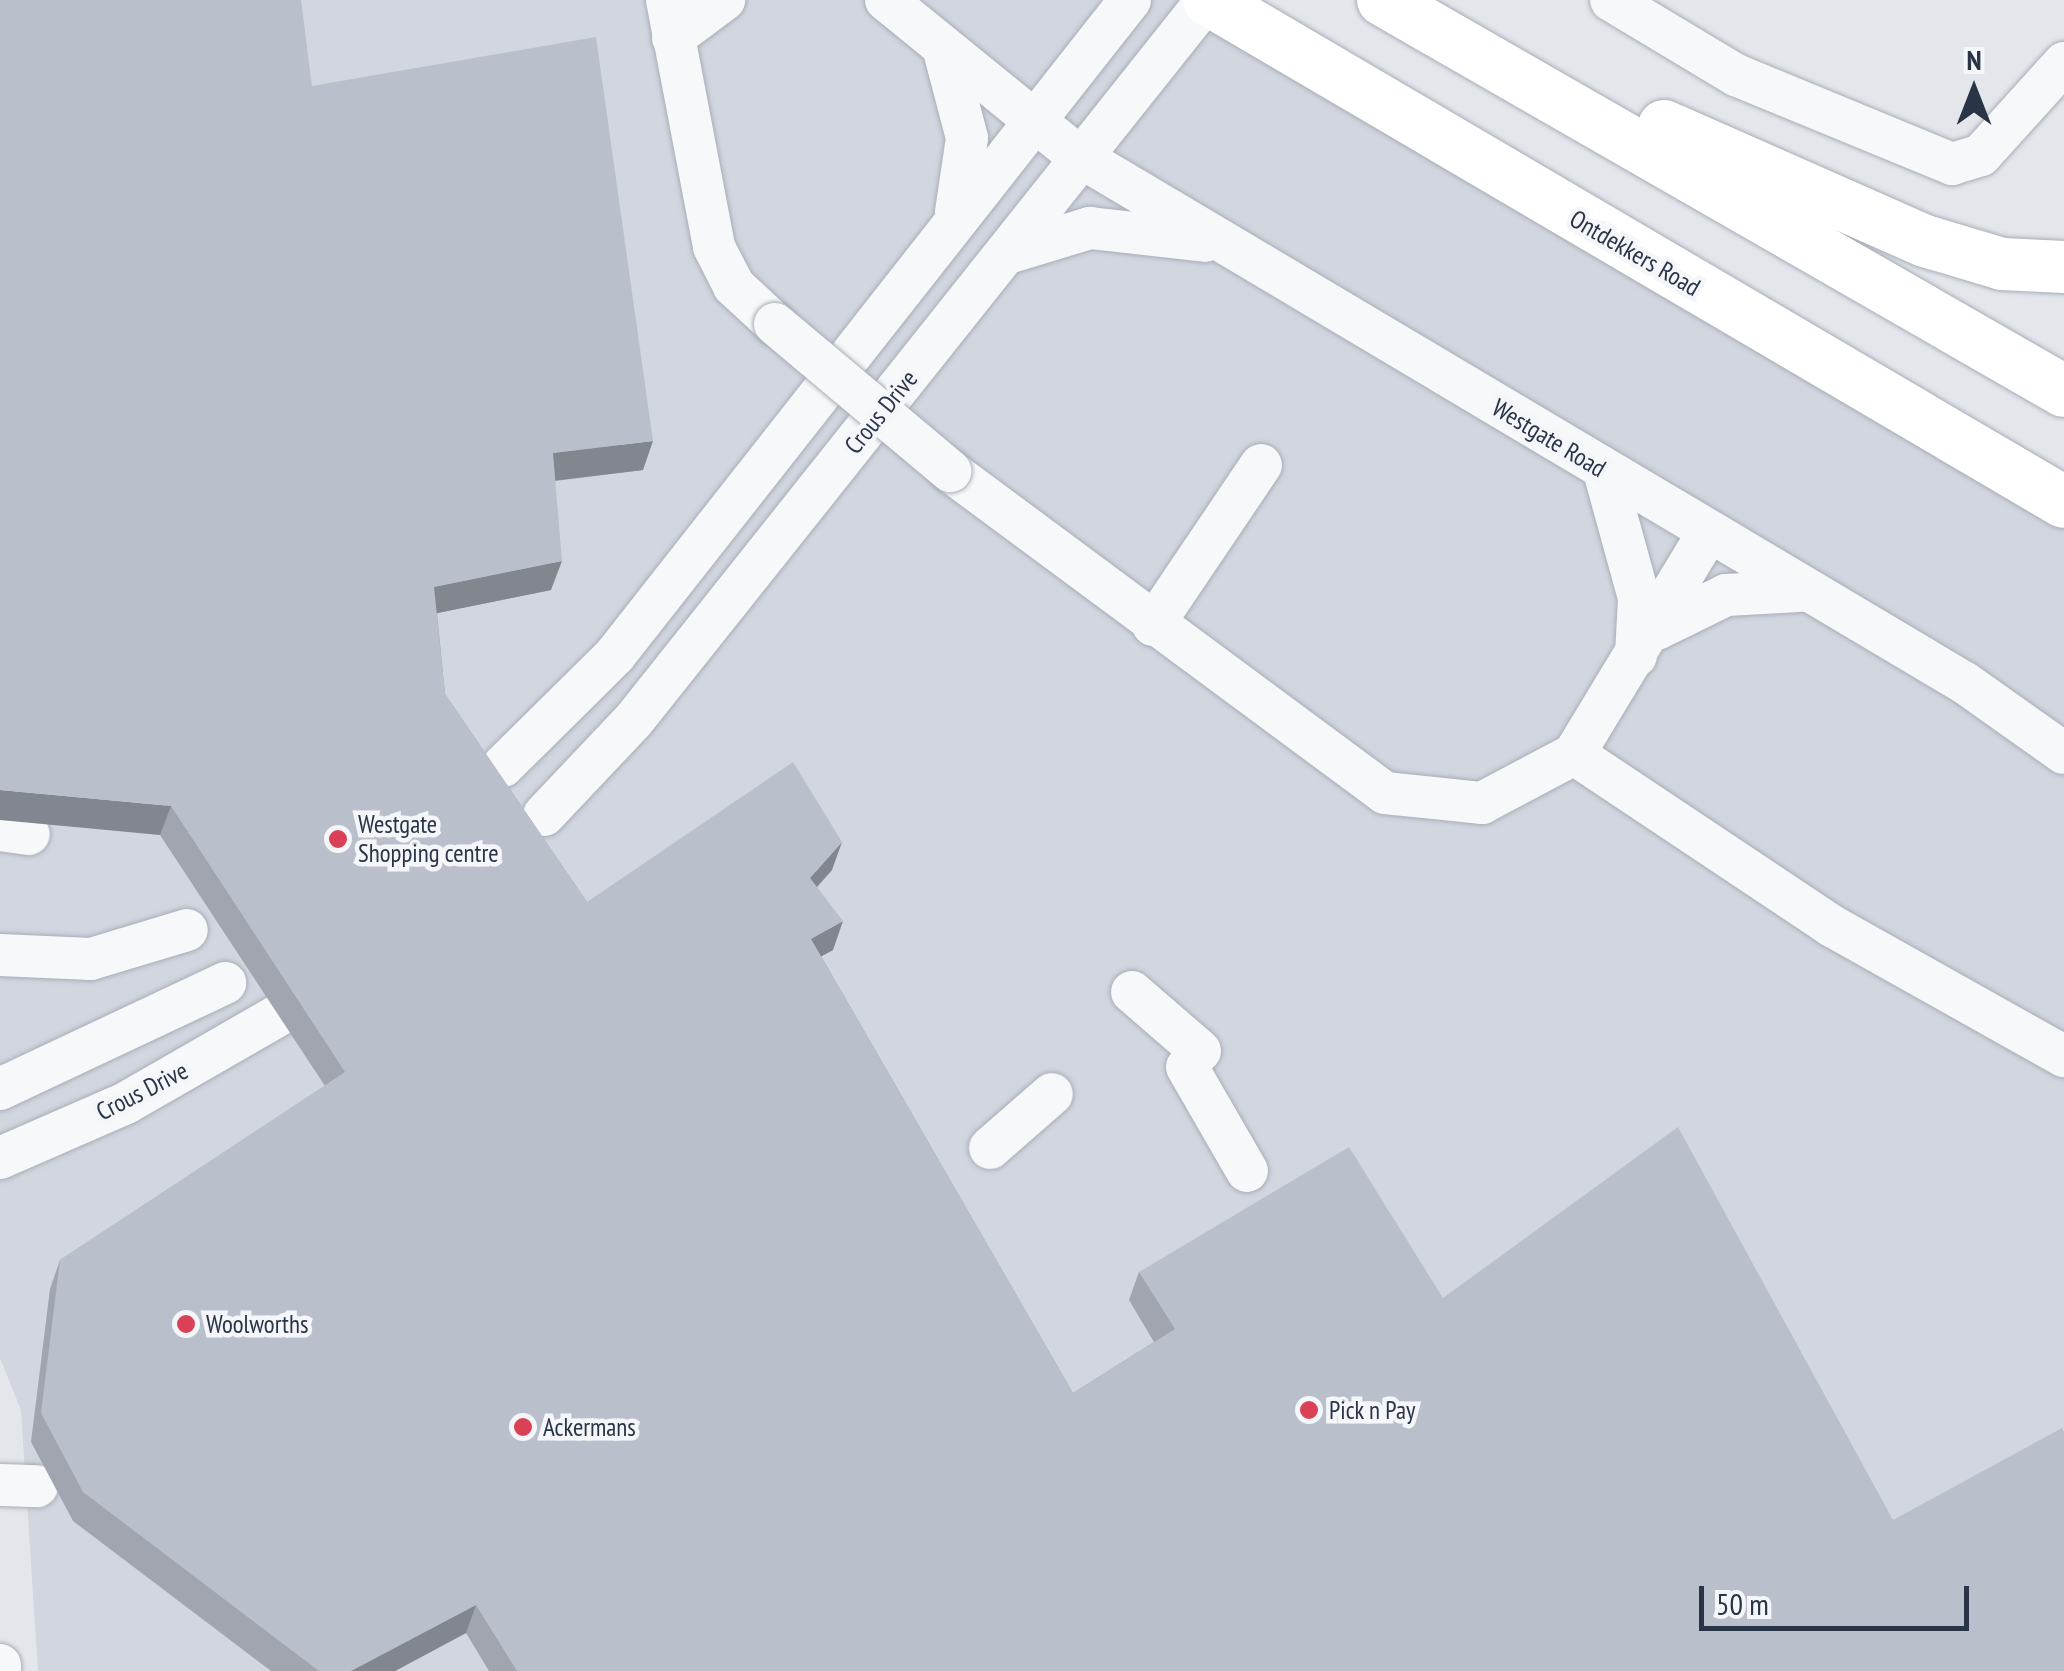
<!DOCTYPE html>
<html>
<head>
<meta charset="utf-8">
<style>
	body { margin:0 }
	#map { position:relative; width:2064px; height:1671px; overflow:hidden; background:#e3e7ec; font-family:"PT Sans Narrow",sans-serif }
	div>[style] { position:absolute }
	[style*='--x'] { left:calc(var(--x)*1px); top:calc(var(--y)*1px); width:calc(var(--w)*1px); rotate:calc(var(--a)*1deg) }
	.built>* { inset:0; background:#d1d6df }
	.roads { filter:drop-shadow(0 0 2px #a7aeb7) drop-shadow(0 0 2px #a7aeb7) }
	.minor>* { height:42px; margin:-21px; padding:0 21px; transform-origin:21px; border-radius:21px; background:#f7f8fa }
	.major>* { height:52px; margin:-26px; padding:0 26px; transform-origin:26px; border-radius:26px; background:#fff }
	.bridges { filter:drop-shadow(0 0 2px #a7aeb7) drop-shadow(0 0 2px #a7aeb7) }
	.minor-bridge>* { height:42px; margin:-21px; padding:0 21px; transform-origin:21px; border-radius:21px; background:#f7f8fa }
	.wall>* { inset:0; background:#a0a5af }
	.shaded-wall>* { inset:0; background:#82868e }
	.building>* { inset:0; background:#bac0cb }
	.dots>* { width:28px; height:28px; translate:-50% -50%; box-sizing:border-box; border:5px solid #f4f6f9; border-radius:50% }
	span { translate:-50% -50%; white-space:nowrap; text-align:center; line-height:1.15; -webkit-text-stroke:9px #f4f6f9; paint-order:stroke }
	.street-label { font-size:25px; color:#293447 }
	.poi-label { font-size:25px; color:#293447 }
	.left { translate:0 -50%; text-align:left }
	.north { position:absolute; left:1924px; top:40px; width:100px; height:100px; -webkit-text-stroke:8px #f4f6f9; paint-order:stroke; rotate:0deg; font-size:28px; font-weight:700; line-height:40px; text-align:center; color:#293447 }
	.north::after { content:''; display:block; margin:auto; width:35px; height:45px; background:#293447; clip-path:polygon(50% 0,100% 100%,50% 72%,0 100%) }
	.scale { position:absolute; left:1699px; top:1586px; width:270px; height:45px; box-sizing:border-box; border:5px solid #293447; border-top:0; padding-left:12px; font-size:30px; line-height:35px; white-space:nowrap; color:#293447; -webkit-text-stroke:8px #f4f6f9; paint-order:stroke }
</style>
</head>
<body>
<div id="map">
	<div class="built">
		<div style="clip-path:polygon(0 0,1177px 0,2064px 519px,2064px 1671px,38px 1671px,21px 1410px,0 1358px)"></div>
	</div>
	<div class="roads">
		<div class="minor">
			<div style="--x:667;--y:0;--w:251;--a:79.2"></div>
			<div style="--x:714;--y:247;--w:44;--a:62.9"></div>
			<div style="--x:734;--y:286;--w:56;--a:42.8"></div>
			<div style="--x:886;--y:0;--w:246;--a:39.1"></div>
			<div style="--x:1077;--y:155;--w:1033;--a:30.74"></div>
			<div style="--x:1965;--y:683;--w:121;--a:35.3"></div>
			<div style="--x:1611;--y:0;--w:146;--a:31"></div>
			<div style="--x:1736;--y:75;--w:234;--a:22.4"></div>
			<div style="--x:1952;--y:164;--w:30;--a:-17"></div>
			<div style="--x:1981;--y:155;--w:124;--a:-47.9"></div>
			<div style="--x:673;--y:38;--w:64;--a:-36.7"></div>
			<div style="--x:943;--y:47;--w:94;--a:75.2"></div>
			<div style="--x:967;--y:138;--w:75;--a:98.5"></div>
			<div style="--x:1008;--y:253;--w:86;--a:-17"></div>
			<div style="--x:1090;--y:228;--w:116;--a:6.4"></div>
			<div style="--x:950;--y:471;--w:541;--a:36.51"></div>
			<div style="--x:1385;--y:793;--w:98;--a:5.9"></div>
			<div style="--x:1482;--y:803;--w:104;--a:-28"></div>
			<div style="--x:1604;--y:471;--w:132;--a:74.6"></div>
			<div style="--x:1639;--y:598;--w:58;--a:93"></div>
			<div style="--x:1708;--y:533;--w:258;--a:121.2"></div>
			<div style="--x:1574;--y:754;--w:310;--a:33.7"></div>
			<div style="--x:1832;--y:926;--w:266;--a:29.3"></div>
			<div style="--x:1153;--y:625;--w:193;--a:-56"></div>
			<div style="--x:1657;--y:629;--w:77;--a:-26.2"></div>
			<div style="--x:1726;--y:595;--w:73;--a:-3.1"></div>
			<div style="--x:503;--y:766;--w:158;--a:-44.7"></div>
			<div style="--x:615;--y:655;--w:833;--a:-51.82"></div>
			<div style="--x:544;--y:815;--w:129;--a:-46.6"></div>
			<div style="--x:633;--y:721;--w:922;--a:-51.48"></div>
			<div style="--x:0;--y:830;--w:29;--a:8"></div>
			<div style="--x:0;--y:955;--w:91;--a:2.5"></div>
			<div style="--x:91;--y:959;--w:100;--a:-16.8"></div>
			<div style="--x:1132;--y:992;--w:90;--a:40.9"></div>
			<div style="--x:1187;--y:1067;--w:120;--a:60"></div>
			<div style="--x:0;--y:1089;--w:249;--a:-25.2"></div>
			<div style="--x:990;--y:1148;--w:82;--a:-41.1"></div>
			<div style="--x:0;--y:1158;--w:137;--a:-23.6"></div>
			<div style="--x:126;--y:1103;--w:177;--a:-29.9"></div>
			<div style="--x:0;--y:1485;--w:37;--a:2"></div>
			<div style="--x:0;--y:1665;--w:6;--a:90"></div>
		</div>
		<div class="major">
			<div style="--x:1209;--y:0;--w:991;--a:30.42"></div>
			<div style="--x:1383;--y:0;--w:785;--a:29.86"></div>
			<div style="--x:1664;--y:126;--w:285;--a:23.8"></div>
			<div style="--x:1925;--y:241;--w:80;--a:16.6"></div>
			<div style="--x:2002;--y:264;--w:62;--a:2.8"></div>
		</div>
	</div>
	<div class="bridges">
		<div class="minor-bridge">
			<div style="--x:775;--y:324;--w:229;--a:40"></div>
		</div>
	</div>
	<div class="wall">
		<div style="clip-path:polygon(312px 86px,643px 470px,555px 481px,551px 590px,437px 613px,445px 694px,587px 902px,832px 870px,817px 887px,833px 950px,821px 956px,1073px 1393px,1154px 1342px,1129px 1300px,1139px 1272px,1443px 1298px,1893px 1520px,2064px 1671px,489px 1671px,466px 1633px,395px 1671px,271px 1671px,73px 1521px,31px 1442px,50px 1289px,60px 1260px,325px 1086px,160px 835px)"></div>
	</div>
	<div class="shaded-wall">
		<div style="clip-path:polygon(653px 441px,643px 470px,543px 482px,553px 453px)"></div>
		<div style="clip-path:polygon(562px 561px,551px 590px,423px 616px,434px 587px)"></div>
		<div style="clip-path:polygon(0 790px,171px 806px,160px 835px,0 820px)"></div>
		<div style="clip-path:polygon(842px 842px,832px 870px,799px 907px,810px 878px)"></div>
		<div style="clip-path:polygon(843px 921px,833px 950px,800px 968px,811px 939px)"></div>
		<div style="clip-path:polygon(476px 1605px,466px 1633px,395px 1671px,351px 1671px)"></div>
	</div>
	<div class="building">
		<div style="clip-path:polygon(0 0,301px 0,312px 86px,596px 37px,653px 441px,553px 453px,562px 561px,434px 587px,445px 694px,587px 902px,793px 762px,842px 842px,810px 878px,843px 921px,811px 939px,1073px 1393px,1175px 1329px,1139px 1272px,1349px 1147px,1443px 1298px,1678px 1127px,1893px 1520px,2062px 1428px,2064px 1432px,2064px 1671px,517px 1671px,476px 1605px,351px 1671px,319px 1671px,83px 1492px,41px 1413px,60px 1260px,345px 1072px,171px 806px,0 790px)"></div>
	</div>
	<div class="dots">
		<div style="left:338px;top:839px;background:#da4056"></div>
		<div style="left:186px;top:1324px;background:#da4056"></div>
		<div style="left:1309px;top:1410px;background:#da4056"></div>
		<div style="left:523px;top:1427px;background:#da4056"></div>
	</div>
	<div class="street-label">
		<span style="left:1635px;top:253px;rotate:30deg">Ontdekkers Road</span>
		<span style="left:881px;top:412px;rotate:-51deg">Crous Drive</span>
		<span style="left:1549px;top:438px;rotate:31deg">Westgate Road</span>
		<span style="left:142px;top:1091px;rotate:-27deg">Crous Drive</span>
	</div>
	<div class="poi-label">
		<span class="left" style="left:358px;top:839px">Westgate<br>Shopping centre</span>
		<span class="left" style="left:206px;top:1324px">Woolworths</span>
		<span class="left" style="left:1329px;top:1410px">Pick n Pay</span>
		<span class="left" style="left:543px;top:1427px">Ackermans</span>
	</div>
	<div class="north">N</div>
	<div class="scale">50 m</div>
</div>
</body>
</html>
